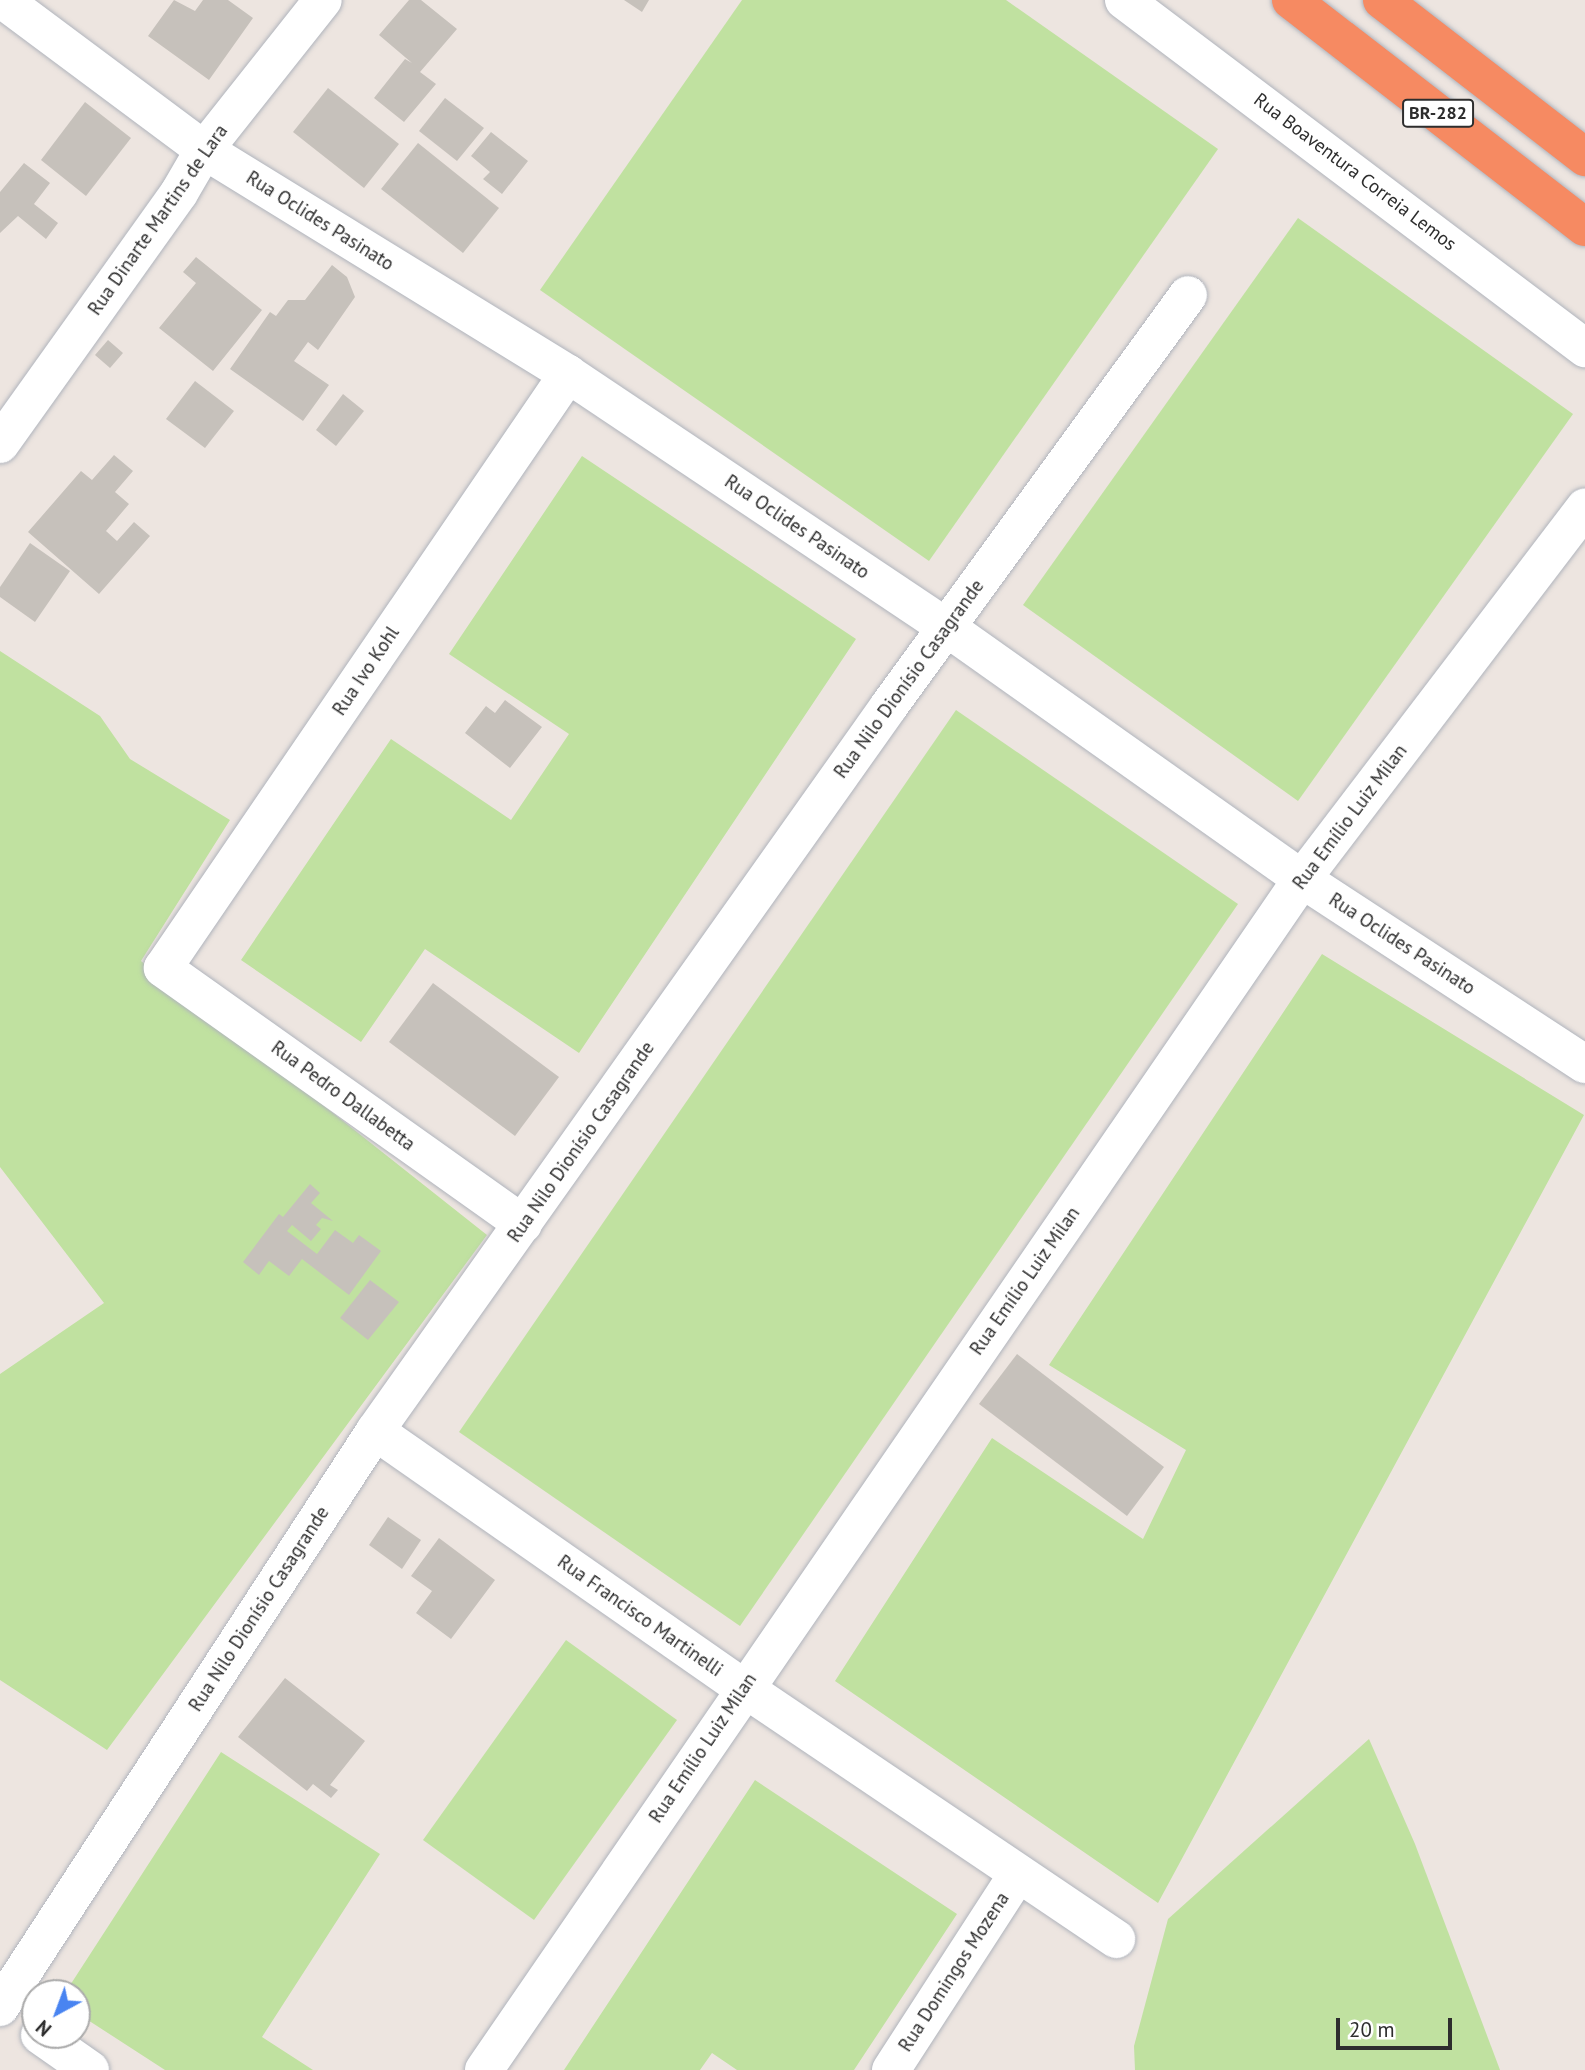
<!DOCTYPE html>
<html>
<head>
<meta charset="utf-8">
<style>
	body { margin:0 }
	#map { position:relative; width:1585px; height:2070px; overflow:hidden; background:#ede5e0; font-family:"PT Sans",sans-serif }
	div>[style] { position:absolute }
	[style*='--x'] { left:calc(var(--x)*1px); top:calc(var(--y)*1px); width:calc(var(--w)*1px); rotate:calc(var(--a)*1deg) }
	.green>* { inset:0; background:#c0e1a0 }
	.building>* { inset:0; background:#c6c1bb }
	.roads { filter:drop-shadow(0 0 2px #b0b4bc) drop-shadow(0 0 2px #b0b4bc) }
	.street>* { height:38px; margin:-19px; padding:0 19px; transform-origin:19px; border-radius:19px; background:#fff }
	.secondary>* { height:38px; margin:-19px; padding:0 19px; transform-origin:19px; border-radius:19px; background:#fff }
	.highway>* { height:38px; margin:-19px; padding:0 19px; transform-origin:19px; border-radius:19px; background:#f68a62 }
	span { translate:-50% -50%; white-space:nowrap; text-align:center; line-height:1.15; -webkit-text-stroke:5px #fff; paint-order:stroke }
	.shield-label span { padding:2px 5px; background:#fff; border:2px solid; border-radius:5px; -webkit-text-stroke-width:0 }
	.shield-label { font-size:18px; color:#2d2d2d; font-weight:700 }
	.street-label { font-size:19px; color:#2d2d2d }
	.north { position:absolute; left:21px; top:1979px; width:70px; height:70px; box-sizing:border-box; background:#fff; border:2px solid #ababab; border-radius:50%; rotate:221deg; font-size:19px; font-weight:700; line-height:28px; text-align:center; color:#2d2d2d }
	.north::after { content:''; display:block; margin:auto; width:24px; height:32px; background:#4984f1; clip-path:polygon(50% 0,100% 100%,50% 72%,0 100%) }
	.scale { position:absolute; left:1336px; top:2018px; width:116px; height:32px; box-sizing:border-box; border:4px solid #2d2d2d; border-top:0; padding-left:9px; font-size:21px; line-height:24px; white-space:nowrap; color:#2d2d2d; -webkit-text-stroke:5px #fff; paint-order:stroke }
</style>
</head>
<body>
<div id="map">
	<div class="green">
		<div style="clip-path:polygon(742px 0,1006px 0,1218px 149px,929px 561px,540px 290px)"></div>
		<div style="clip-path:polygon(1298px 218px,1573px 414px,1298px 801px,1023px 605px)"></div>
		<div style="clip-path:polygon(582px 456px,856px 639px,579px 1053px,425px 949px,361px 1042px,241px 960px,391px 739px,511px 820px,569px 734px,449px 654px)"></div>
		<div style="clip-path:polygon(0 651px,100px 716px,130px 759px,230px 820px,141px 961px,487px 1235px,107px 1750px,0 1680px,0 1374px,104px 1303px,0 1167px)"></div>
		<div style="clip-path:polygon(956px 710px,1238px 904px,740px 1626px,459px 1432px)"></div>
		<div style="clip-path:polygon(1322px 954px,1584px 1115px,1158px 1903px,835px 1681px,992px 1438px,1143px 1539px,1186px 1450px,1049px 1365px)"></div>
		<div style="clip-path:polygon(566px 1640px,677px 1720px,534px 1920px,423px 1840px)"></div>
		<div style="clip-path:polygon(1369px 1739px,1415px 1844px,1500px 2070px,1135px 2070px,1134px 2046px,1168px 1919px)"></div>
		<div style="clip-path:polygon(221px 1752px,380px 1854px,262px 2037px,313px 2070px,165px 2070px,77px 2013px,77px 1993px,65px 1993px)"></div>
		<div style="clip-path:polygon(755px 1780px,957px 1914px,854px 2070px,737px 2070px,712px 2053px,700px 2070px,564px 2070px)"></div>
	</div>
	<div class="building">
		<div style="clip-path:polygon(174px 0,195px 11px,203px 0,228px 0,253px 18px,209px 80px,148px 36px)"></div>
		<div style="clip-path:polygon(409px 0,421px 0,457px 29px,420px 72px,436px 84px,404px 122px,374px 98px,405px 59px,412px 63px,379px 35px)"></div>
		<div style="clip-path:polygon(624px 0,649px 0,642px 12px)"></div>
		<div style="clip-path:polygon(328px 88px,399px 144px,364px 188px,293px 132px)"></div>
		<div style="clip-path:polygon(445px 98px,484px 128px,457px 161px,419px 131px)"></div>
		<div style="clip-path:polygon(85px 102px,131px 138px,86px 196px,41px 160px)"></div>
		<div style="clip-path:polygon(491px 132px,528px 161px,502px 194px,483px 179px,490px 172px,471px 156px)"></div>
		<div style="clip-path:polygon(418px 143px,499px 208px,463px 253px,381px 189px)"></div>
		<div style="clip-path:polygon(24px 163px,50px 183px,34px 204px,58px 223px,46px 239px,18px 216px,0 233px,0 192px)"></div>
		<div style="clip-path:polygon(196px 257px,262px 310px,213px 371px,159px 328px,196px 283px,183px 272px)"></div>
		<div style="clip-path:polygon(332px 265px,347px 277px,355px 297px,318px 350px,308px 342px,294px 361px,329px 385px,303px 421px,230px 369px,270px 312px,276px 316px,288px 300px,305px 300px)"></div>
		<div style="clip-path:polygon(108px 340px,123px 353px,110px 368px,95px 355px)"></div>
		<div style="clip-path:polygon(195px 381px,234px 411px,205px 448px,166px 419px)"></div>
		<div style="clip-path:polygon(343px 394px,364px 411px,336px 446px,316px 430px)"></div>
		<div style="clip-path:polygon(114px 455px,133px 471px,115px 492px,129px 504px,106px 531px,117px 541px,134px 522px,150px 536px,99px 594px,28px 532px,81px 471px,92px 480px)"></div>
		<div style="clip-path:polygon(30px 543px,70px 571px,35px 622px,0 597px,0 587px)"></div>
		<div style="clip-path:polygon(505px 700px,542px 727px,510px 768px,465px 733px,486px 706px,495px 713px)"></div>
		<div style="clip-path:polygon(433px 983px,559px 1077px,515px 1136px,389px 1042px)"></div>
		<div style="clip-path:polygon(310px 1184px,320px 1193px,311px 1203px,333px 1221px,322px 1218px,316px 1225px,321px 1229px,311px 1241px,292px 1225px,287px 1231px,317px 1254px,335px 1230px,353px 1243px,359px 1235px,381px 1251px,349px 1295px,302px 1259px,289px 1276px,269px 1261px,259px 1275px,243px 1262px,279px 1214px,283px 1217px)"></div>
		<div style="clip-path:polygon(370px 1280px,399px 1302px,368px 1340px,340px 1318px)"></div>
		<div style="clip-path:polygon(1017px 1354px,1164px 1467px,1127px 1516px,979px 1404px)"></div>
		<div style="clip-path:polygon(388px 1517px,421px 1540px,402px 1569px,369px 1545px)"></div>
		<div style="clip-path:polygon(439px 1538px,495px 1580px,451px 1639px,416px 1613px,432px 1591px,411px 1576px)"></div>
		<div style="clip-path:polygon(285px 1678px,365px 1741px,330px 1785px,338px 1790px,331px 1798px,313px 1784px,307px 1791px,238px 1737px)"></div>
	</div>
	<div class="roads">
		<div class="street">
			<div style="--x:3;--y:0;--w:251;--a:36.7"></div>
			<div style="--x:204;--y:150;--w:427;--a:31.6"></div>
			<div style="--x:568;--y:374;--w:455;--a:33.8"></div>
			<div style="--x:946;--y:627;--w:436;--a:35.3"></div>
			<div style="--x:1302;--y:879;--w:338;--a:33.2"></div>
			<div style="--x:0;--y:444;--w:308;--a:-54.5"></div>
			<div style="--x:179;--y:193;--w:50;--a:-59.8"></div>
			<div style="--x:204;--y:150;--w:191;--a:-51.6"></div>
			<div style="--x:523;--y:1224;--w:442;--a:-144.6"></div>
			<div style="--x:163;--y:968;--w:719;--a:-55.71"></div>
			<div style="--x:375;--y:1431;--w:450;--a:34.9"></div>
			<div style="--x:744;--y:1688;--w:449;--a:34"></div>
			<div style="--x:0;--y:2007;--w:687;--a:-56.93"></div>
			<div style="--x:375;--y:1431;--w:889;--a:-54.66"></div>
			<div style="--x:889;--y:706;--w:508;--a:-53.96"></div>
			<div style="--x:40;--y:2035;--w:61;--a:35"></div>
			<div style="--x:484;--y:2070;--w:1445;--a:-55.52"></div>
			<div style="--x:1302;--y:879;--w:467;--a:-52.7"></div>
			<div style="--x:891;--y:2070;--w:234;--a:-57.1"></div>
		</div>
		<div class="secondary">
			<div style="--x:1124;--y:0;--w:578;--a:37.05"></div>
		</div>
		<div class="highway">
			<div style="--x:1291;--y:0;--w:371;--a:37.7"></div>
			<div style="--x:1382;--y:0;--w:257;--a:37.7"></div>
		</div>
	</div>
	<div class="shield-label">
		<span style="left:1438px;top:113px">BR-282</span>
	</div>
	<div class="street-label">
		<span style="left:1355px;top:172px;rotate:37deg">Rua Boaventura Correia Lemos</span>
		<span style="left:158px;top:220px;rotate:-55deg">Rua Dinarte Martins de Lara</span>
		<span style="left:320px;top:221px;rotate:32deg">Rua Oclides Pasinato</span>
		<span style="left:797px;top:527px;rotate:34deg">Rua Oclides Pasinato</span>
		<span style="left:366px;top:671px;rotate:-56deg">Rua Ivo Kohl</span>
		<span style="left:909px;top:679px;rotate:-54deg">Rua Nilo Dionísio Casagrande</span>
		<span style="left:1350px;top:817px;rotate:-53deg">Rua Emílio Luiz Milan</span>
		<span style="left:1402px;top:944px;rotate:33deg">Rua Oclides Pasinato</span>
		<span style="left:343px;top:1096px;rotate:36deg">Rua Pedro Dallabetta</span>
		<span style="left:581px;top:1142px;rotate:-55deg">Rua Nilo Dionísio Casagrande</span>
		<span style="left:1025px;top:1281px;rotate:-55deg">Rua Emílio Luiz Milan</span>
		<span style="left:259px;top:1609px;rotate:-57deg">Rua Nilo Dionísio Casagrande</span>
		<span style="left:640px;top:1616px;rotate:35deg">Rua Francisco Martinelli</span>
		<span style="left:703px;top:1748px;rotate:-56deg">Rua Emílio Luiz Milan</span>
		<span style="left:954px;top:1972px;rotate:-57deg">Rua Domingos Mozena</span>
	</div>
	<div class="north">N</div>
	<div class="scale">20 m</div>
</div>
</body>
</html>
